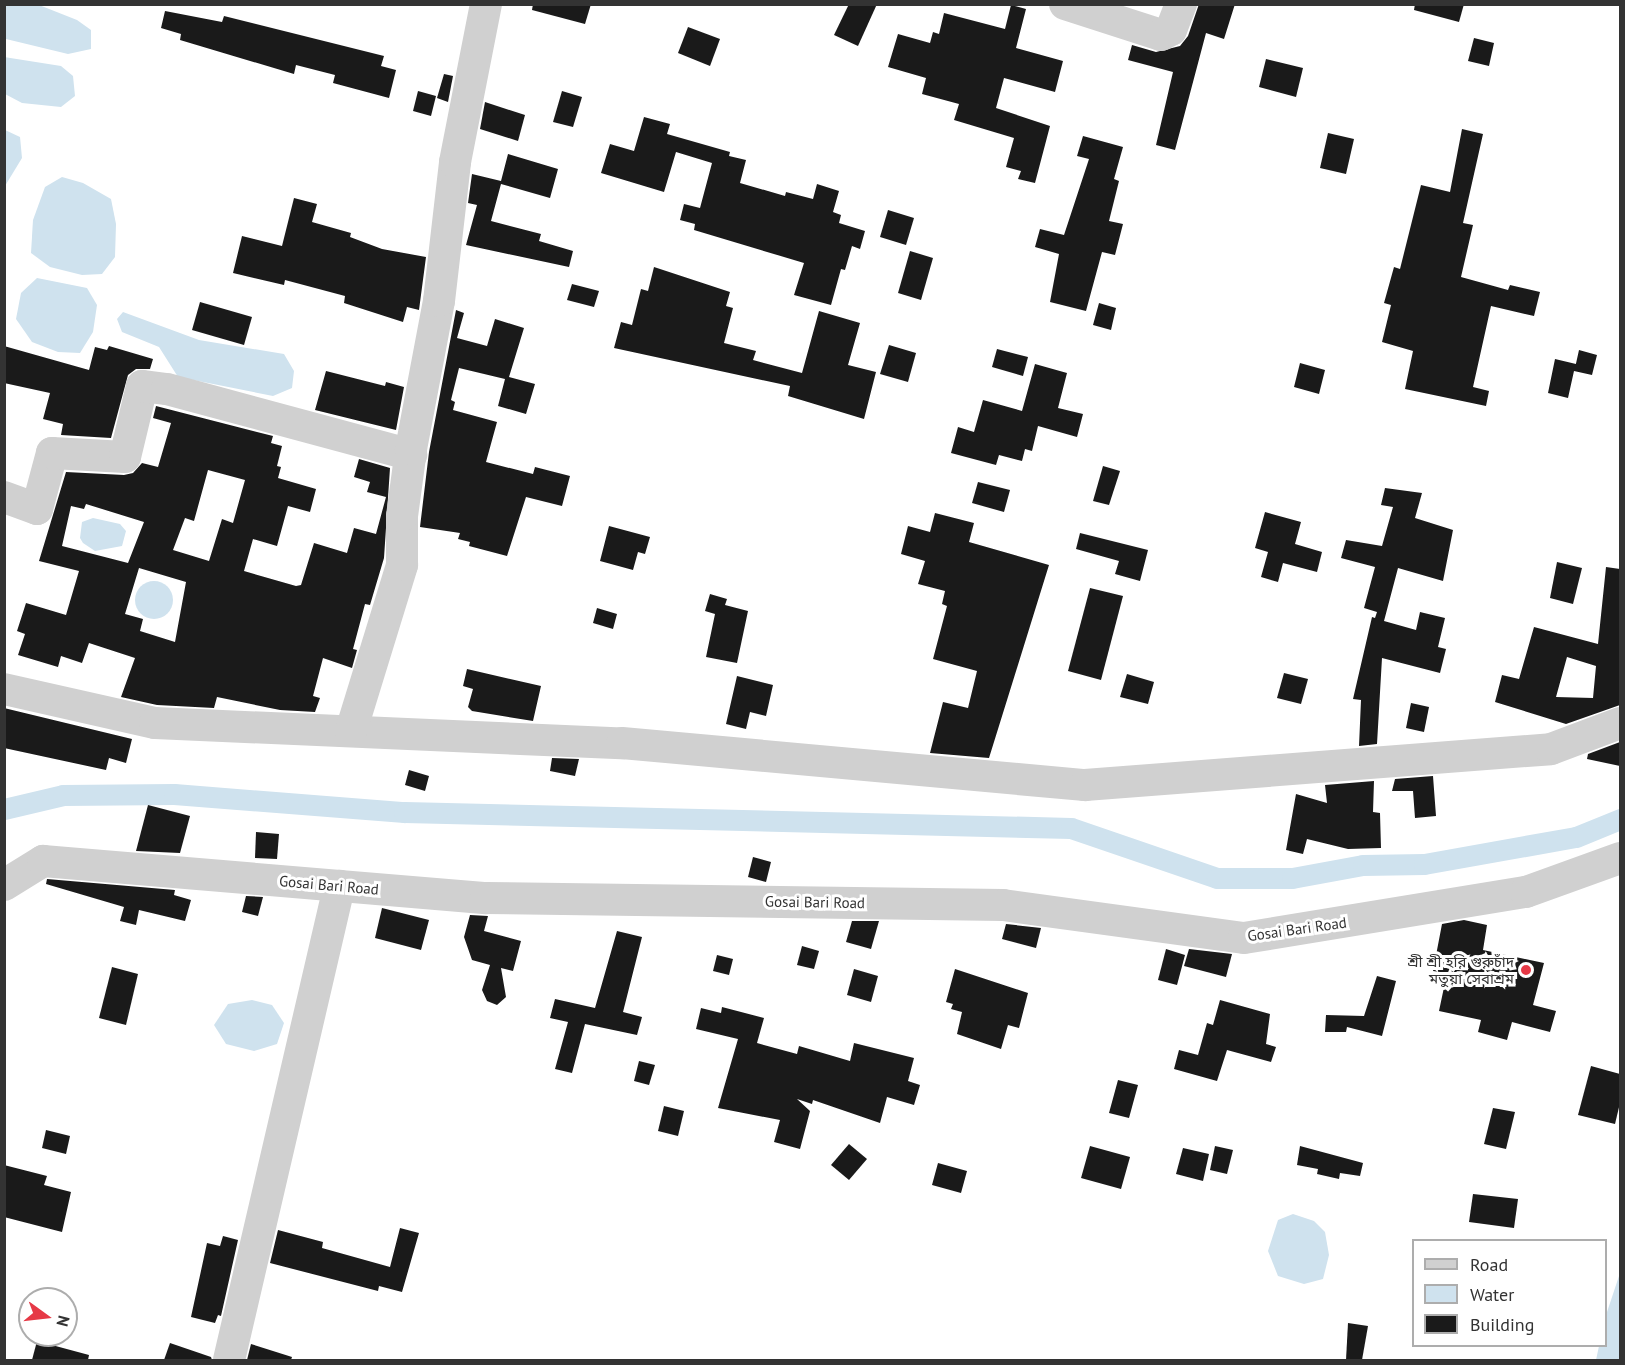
<!DOCTYPE html>
<html>
<head>
<meta charset="utf-8">
<style>
	body { margin:0 }
	#map { position:relative; width:1625px; height:1365px; overflow:hidden; background:#fff; font-family:"PT Sans","Noto Sans Bengali",sans-serif }
	div>[style] { position:absolute }
	[style*='--x'] { left:calc(var(--x)*1px); top:calc(var(--y)*1px); width:calc(var(--w)*1px); rotate:calc(var(--a)*1deg) }
	.water>* { inset:0; background:#cfe2ee }
	.round { border-radius:50% }
	.canal>* { height:21px; margin:-10.5px; padding:0 10.5px; transform-origin:10.5px; border-radius:10.5px; background:#cfe2ee }
	.building>* { inset:0; background:#1a1a1a }
	.minor>* { height:32px; margin:-16px; padding:0 16px; transform-origin:16px; border-radius:16px; background:#d0d0d0 }
	.dots>* { width:16px; height:16px; translate:-50% -50%; box-sizing:border-box; border:3px solid #fff; border-radius:50% }
	span { translate:-50% -50%; white-space:nowrap; text-align:center; line-height:1.15; -webkit-text-stroke:6px #fff; paint-order:stroke }
	.street-label { font-size:15px; color:#333 }
	.poi-label { font-size:15px; color:#333 }
	.right { translate:-100% -50%; text-align:right }
	.frame { position:absolute; inset:0; border:6px solid #333; pointer-events:none }
	.legend { position:absolute; left:1412px; top:1239px; width:195px; height:108px; box-sizing:border-box; background:#fff; border:2px solid #adadad; margin:0; padding:8px 10px; list-style:none; font-size:18px; color:#333 }
	.legend li { display:flex; align-items:center; gap:12px; height:30px }
	.legend b { width:30px; border:2px solid #adadad }
	.north { position:absolute; left:18px; top:1287px; width:60px; height:60px; box-sizing:border-box; background:#fff; border:2px solid #adadad; border-radius:50%; rotate:105deg; font-size:16px; font-weight:700; line-height:24px; text-align:center; color:#333 }
	.north::after { content:''; display:block; margin:auto; width:21px; height:27px; background:#e63946; clip-path:polygon(50% 0,100% 100%,50% 72%,0 100%) }
</style>
</head>
<body>
<div id="map">
	<div class="water">
		<div style="clip-path:polygon(4px 5px,39px 5px,77px 20px,91px 30px,91px 49px,68px 54px,6px 39px)"></div>
		<div style="clip-path:polygon(4px 57px,61px 66px,73px 76px,75px 96px,61px 107px,22px 103px,5px 94px)"></div>
		<div style="clip-path:polygon(5px 130px,20px 137px,22px 158px,5px 186px)"></div>
		<div style="clip-path:polygon(62px 177px,83px 183px,111px 199px,116px 224px,115px 257px,102px 274px,82px 275px,50px 267px,31px 253px,33px 220px,45px 187px)"></div>
		<div style="clip-path:polygon(37px 278px,87px 288px,97px 305px,93px 332px,80px 353px,58px 352px,32px 342px,16px 319px,21px 293px)"></div>
		<div style="clip-path:polygon(123px 312px,199px 340px,284px 354px,294px 371px,292px 388px,273px 396px,178px 377px,159px 347px,122px 332px,117px 319px)"></div>
		<div style="clip-path:polygon(93px 518px,120px 524px,126px 531px,122px 546px,95px 551px,83px 543px,80px 538px,82px 522px)"></div>
		<div class="round" style="left:135px;top:581px;width:38px;height:38px"></div>
		<div style="clip-path:polygon(252px 1000px,272px 1005px,284px 1023px,277px 1044px,254px 1051px,226px 1044px,214px 1025px,228px 1004px)"></div>
		<div style="clip-path:polygon(1293px 1214px,1314px 1221px,1325px 1232px,1329px 1255px,1323px 1279px,1304px 1284px,1278px 1276px,1268px 1251px,1278px 1220px)"></div>
		<div style="clip-path:polygon(1620px 1273px,1620px 1360px,1596px 1360px,1599px 1346px,1606px 1346px,1606px 1315px)"></div>
	</div>
	<div class="canal">
		<div style="--x:4;--y:809;--w:61;--a:-13.3"></div>
		<div style="--x:63;--y:795;--w:111;--a:-0.5"></div>
		<div style="--x:174;--y:794;--w:231;--a:4.5"></div>
		<div style="--x:404;--y:812;--w:667;--a:1.37"></div>
		<div style="--x:1071;--y:828;--w:154;--a:18.9"></div>
		<div style="--x:1217;--y:878;--w:75;--a:0"></div>
		<div style="--x:1292;--y:878;--w:72;--a:-10.4"></div>
		<div style="--x:1363;--y:865;--w:61;--a:-0.9"></div>
		<div style="--x:1424;--y:864;--w:154;--a:-10.1"></div>
		<div style="--x:1576;--y:837;--w:48;--a:-22.2"></div>
	</div>
	<div class="building">
		<div style="clip-path:polygon(533px 4px,591px 4px,585px 24px,532px 10px)"></div>
		<div style="clip-path:polygon(849px 4px,877px 4px,858px 46px,834px 35px)"></div>
		<div style="clip-path:polygon(1199px 4px,1235px 4px,1224px 39px,1206px 33px,1175px 150px,1156px 145px,1173px 72px,1128px 60px,1132px 45px,1156px 52px,1180px 46px,1188px 36px)"></div>
		<div style="clip-path:polygon(1415px 4px,1464px 4px,1459px 22px,1414px 10px)"></div>
		<div style="clip-path:polygon(1011px 5px,1026px 9px,1016px 48px,1063px 61px,1055px 92px,1004px 78px,996px 108px,1050px 126px,1035px 183px,1018px 179px,1021px 171px,1006px 167px,1014px 138px,954px 120px,959px 104px,922px 94px,926px 78px,888px 67px,898px 34px,930px 43px,933px 32px,939px 34px,944px 13px,1005px 29px)"></div>
		<div style="clip-path:polygon(165px 11px,222px 22px,224px 16px,384px 56px,381px 66px,396px 70px,389px 98px,333px 83px,335px 75px,296px 65px,294px 74px,180px 40px,181px 34px,161px 28px)"></div>
		<div style="clip-path:polygon(688px 27px,720px 39px,710px 66px,678px 53px)"></div>
		<div style="clip-path:polygon(1474px 38px,1494px 43px,1489px 66px,1468px 61px)"></div>
		<div style="clip-path:polygon(1266px 59px,1303px 68px,1296px 97px,1259px 87px)"></div>
		<div style="clip-path:polygon(444px 74px,453px 76px,448px 102px,437px 98px)"></div>
		<div style="clip-path:polygon(418px 91px,436px 96px,431px 116px,413px 111px)"></div>
		<div style="clip-path:polygon(562px 91px,582px 97px,573px 127px,553px 122px)"></div>
		<div style="clip-path:polygon(485px 102px,525px 115px,518px 141px,480px 129px)"></div>
		<div style="clip-path:polygon(644px 117px,670px 124px,667px 134px,730px 152px,729px 156px,746px 160px,740px 183px,785px 196px,786px 192px,813px 199px,817px 184px,839px 191px,833px 212px,841px 215px,839px 223px,865px 231px,860px 249px,852px 246px,845px 270px,841px 269px,831px 305px,794px 295px,804px 263px,694px 230px,695px 224px,680px 220px,684px 204px,700px 208px,712px 163px,676px 152px,664px 192px,601px 173px,610px 144px,634px 151px)"></div>
		<div style="clip-path:polygon(1462px 129px,1483px 134px,1463px 223px,1473px 225px,1461px 277px,1508px 290px,1510px 285px,1540px 292px,1534px 316px,1491px 306px,1473px 387px,1489px 391px,1486px 406px,1405px 389px,1413px 351px,1382px 342px,1391px 305px,1384px 303px,1394px 267px,1400px 269px,1421px 185px,1450px 192px)"></div>
		<div style="clip-path:polygon(1328px 133px,1354px 139px,1346px 174px,1320px 168px)"></div>
		<div style="clip-path:polygon(1083px 136px,1123px 147px,1114px 179px,1119px 181px,1109px 221px,1123px 224px,1115px 255px,1102px 252px,1086px 311px,1050px 302px,1059px 254px,1035px 247px,1040px 229px,1064px 235px,1089px 159px,1077px 156px)"></div>
		<div style="clip-path:polygon(508px 154px,558px 169px,550px 198px,501px 184px,491px 221px,541px 234px,539px 241px,573px 251px,569px 267px,466px 245px,477px 205px,468px 203px,472px 174px,501px 181px)"></div>
		<div style="clip-path:polygon(294px 198px,317px 204px,312px 222px,351px 233px,350px 237px,382px 249px,426px 257px,419px 310px,407px 307px,403px 322px,344px 303px,345px 296px,285px 280px,284px 285px,233px 273px,242px 236px,282px 246px)"></div>
		<div style="clip-path:polygon(888px 210px,914px 218px,906px 245px,880px 237px)"></div>
		<div style="clip-path:polygon(910px 251px,933px 258px,921px 300px,898px 293px)"></div>
		<div style="clip-path:polygon(654px 267px,730px 292px,726px 306px,733px 308px,724px 343px,756px 351px,753px 360px,802px 373px,819px 311px,860px 323px,848px 365px,876px 372px,864px 419px,788px 396px,790px 386px,614px 348px,621px 322px,632px 325px,641px 289px,648px 291px)"></div>
		<div style="clip-path:polygon(572px 284px,599px 291px,594px 307px,567px 300px)"></div>
		<div style="clip-path:polygon(200px 302px,252px 317px,244px 345px,192px 330px)"></div>
		<div style="clip-path:polygon(1099px 303px,1116px 308px,1111px 330px,1093px 325px)"></div>
		<div style="clip-path:polygon(456px 310px,464px 313px,457px 338px,487px 346px,495px 319px,524px 328px,509px 377px,535px 384px,526px 414px,498px 406px,505px 379px,459px 368px,451px 400px,455px 402px,453px 410px,497px 422px,486px 462px,533px 474px,535px 467px,570px 476px,562px 506px,526px 497px,507px 556px,469px 546px,470px 542px,458px 539px,460px 533px,420px 527px,429px 452px)"></div>
		<div style="clip-path:polygon(889px 345px,916px 353px,908px 382px,880px 374px)"></div>
		<div style="clip-path:polygon(4px 346px,89px 370px,95px 347px,107px 350px,109px 346px,153px 359px,150px 369px,136px 369px,128px 375px,111px 438px,61px 435px,63px 424px,43px 419px,50px 393px,4px 383px)"></div>
		<div style="clip-path:polygon(997px 349px,1028px 357px,1023px 376px,992px 367px)"></div>
		<div style="clip-path:polygon(1579px 350px,1597px 355px,1592px 375px,1574px 371px,1568px 398px,1548px 393px,1555px 359px,1576px 364px,1575px 368px)"></div>
		<div style="clip-path:polygon(1300px 363px,1325px 370px,1319px 394px,1294px 387px)"></div>
		<div style="clip-path:polygon(1035px 364px,1067px 373px,1058px 408px,1083px 414px,1077px 437px,1038px 426px,1032px 451px,1025px 449px,1022px 461px,999px 455px,996px 465px,951px 453px,958px 427px,974px 432px,983px 400px,1022px 411px)"></div>
		<div style="clip-path:polygon(326px 371px,385px 386px,386px 382px,404px 387px,396px 430px,315px 410px)"></div>
		<div style="clip-path:polygon(evenodd,156px 406px,273px 436px,271px 443px,282px 446px,277px 466px,281px 467px,278px 478px,316px 489px,310px 512px,288px 506px,277px 546px,253px 539px,244px 571px,296px 586px,301px 585px,314px 543px,347px 553px,354px 528px,376px 534px,386px 497px,367px 492px,370px 482px,354px 477px,359px 459px,390px 468px,384px 558px,370px 605px,365px 604px,353px 649px,357px 650px,352px 668px,323px 658px,313px 696px,320px 698px,315px 712px,280px 710px,217px 697px,214px 708px,157px 705px,121px 697px,135px 658px,89px 643px,82px 663px,61px 656px,58px 667px,18px 655px,25px 634px,17px 631px,26px 603px,66px 615px,79px 571px,39px 561px,66px 472px,124px 475px,133px 473px,142px 463px,158px 467px,171px 423px,153px 418px,156px 406px,208px 470px,245px 480px,233px 523px,222px 519px,209px 561px,173px 550px,185px 518px,194px 521px,208px 470px,156px 406px,86px 504px,144px 522px,128px 563px,62px 546px,71px 506px,84px 509px,86px 504px,156px 406px,139px 568px,186px 582px,175px 642px,140px 631px,143px 619px,125px 614px,139px 568px)"></div>
		<div style="clip-path:polygon(1103px 466px,1120px 471px,1109px 505px,1093px 501px)"></div>
		<div style="clip-path:polygon(978px 482px,1010px 490px,1004px 512px,972px 503px)"></div>
		<div style="clip-path:polygon(1385px 488px,1422px 493px,1415px 518px,1453px 530px,1443px 581px,1398px 568px,1384px 621px,1416px 630px,1420px 612px,1445px 618px,1438px 647px,1446px 649px,1440px 673px,1382px 658px,1377px 744px,1359px 746px,1361px 700px,1353px 699px,1372px 617px,1375px 618px,1377px 612px,1364px 608px,1375px 567px,1341px 558px,1346px 540px,1382px 546px,1393px 507px,1381px 505px)"></div>
		<div style="clip-path:polygon(1265px 512px,1301px 522px,1295px 544px,1322px 552px,1317px 572px,1283px 563px,1278px 582px,1261px 577px,1268px 552px,1255px 548px)"></div>
		<div style="clip-path:polygon(935px 513px,974px 523px,969px 542px,1049px 565px,989px 758px,930px 753px,943px 702px,968px 708px,977px 671px,933px 659px,947px 606px,942px 604px,945px 591px,918px 584px,925px 561px,901px 554px,908px 526px,930px 532px)"></div>
		<div style="clip-path:polygon(609px 526px,650px 537px,645px 554px,638px 552px,633px 570px,600px 561px)"></div>
		<div style="clip-path:polygon(1080px 533px,1148px 550px,1140px 581px,1115px 574px,1119px 561px,1076px 549px)"></div>
		<div style="clip-path:polygon(1557px 562px,1582px 568px,1573px 604px,1550px 598px)"></div>
		<div style="clip-path:polygon(evenodd,1606px 567px,1620px 569px,1620px 705px,1566px 724px,1495px 702px,1502px 675px,1519px 679px,1534px 627px,1598px 644px,1606px 567px,1567px 657px,1596px 666px,1593px 698px,1556px 697px,1567px 657px)"></div>
		<div style="clip-path:polygon(1090px 588px,1123px 596px,1101px 680px,1068px 671px)"></div>
		<div style="clip-path:polygon(710px 594px,727px 599px,725px 605px,748px 611px,737px 663px,706px 657px,715px 614px,705px 611px)"></div>
		<div style="clip-path:polygon(597px 608px,617px 614px,613px 629px,593px 623px)"></div>
		<div style="clip-path:polygon(467px 669px,541px 686px,533px 721px,472px 711px,468px 707px,473px 689px,463px 686px)"></div>
		<div style="clip-path:polygon(1284px 673px,1308px 679px,1301px 704px,1277px 698px)"></div>
		<div style="clip-path:polygon(1127px 674px,1154px 682px,1148px 704px,1120px 697px)"></div>
		<div style="clip-path:polygon(737px 676px,773px 685px,766px 716px,750px 712px,746px 729px,726px 724px)"></div>
		<div style="clip-path:polygon(1411px 703px,1429px 707px,1424px 732px,1406px 728px)"></div>
		<div style="clip-path:polygon(4px 708px,132px 739px,126px 763px,109px 758px,106px 770px,4px 748px)"></div>
		<div style="clip-path:polygon(1620px 742px,1620px 766px,1587px 759px,1588px 754px)"></div>
		<div style="clip-path:polygon(552px 758px,579px 759px,575px 776px,550px 771px)"></div>
		<div style="clip-path:polygon(409px 770px,429px 776px,425px 791px,405px 785px)"></div>
		<div style="clip-path:polygon(1433px 776px,1436px 816px,1415px 818px,1413px 791px,1392px 791px,1395px 779px)"></div>
		<div style="clip-path:polygon(1374px 781px,1373px 812px,1380px 813px,1381px 848px,1348px 849px,1307px 839px,1303px 854px,1286px 850px,1296px 794px,1327px 803px,1325px 785px)"></div>
		<div style="clip-path:polygon(148px 805px,190px 816px,180px 853px,136px 851px)"></div>
		<div style="clip-path:polygon(256px 832px,279px 834px,277px 859px,255px 858px)"></div>
		<div style="clip-path:polygon(753px 857px,771px 862px,766px 882px,748px 877px)"></div>
		<div style="clip-path:polygon(47px 879px,175px 890px,174px 895px,191px 900px,185px 921px,139px 910px,136px 925px,120px 921px,124px 907px,46px 884px)"></div>
		<div style="clip-path:polygon(246px 896px,263px 897px,258px 916px,242px 912px)"></div>
		<div style="clip-path:polygon(382px 908px,429px 920px,421px 950px,375px 938px)"></div>
		<div style="clip-path:polygon(470px 915px,488px 916px,484px 931px,521px 941px,513px 971px,501px 968px,506px 997px,497px 1005px,487px 1001px,482px 990px,490px 965px,472px 960px,464px 937px)"></div>
		<div style="clip-path:polygon(1464px 920px,1487px 925px,1483px 950px,1544px 963px,1533px 1005px,1556px 1011px,1550px 1032px,1512px 1022px,1507px 1040px,1478px 1032px,1481px 1020px,1439px 1011px,1447px 973px,1433px 971px,1442px 924px)"></div>
		<div style="clip-path:polygon(852px 921px,879px 921px,871px 949px,846px 942px)"></div>
		<div style="clip-path:polygon(1006px 924px,1041px 928px,1036px 948px,1002px 939px)"></div>
		<div style="clip-path:polygon(617px 931px,642px 937px,623px 1012px,642px 1017px,637px 1035px,585px 1024px,572px 1073px,555px 1069px,568px 1022px,550px 1018px,555px 999px,595px 1008px)"></div>
		<div style="clip-path:polygon(802px 946px,819px 951px,814px 969px,797px 965px)"></div>
		<div style="clip-path:polygon(1166px 949px,1185px 955px,1177px 985px,1158px 980px)"></div>
		<div style="clip-path:polygon(1189px 949px,1232px 954px,1226px 977px,1184px 966px)"></div>
		<div style="clip-path:polygon(717px 955px,733px 959px,729px 975px,713px 971px)"></div>
		<div style="clip-path:polygon(112px 967px,138px 974px,126px 1025px,99px 1018px)"></div>
		<div style="clip-path:polygon(854px 969px,878px 976px,871px 1002px,847px 995px)"></div>
		<div style="clip-path:polygon(955px 969px,1028px 993px,1019px 1028px,1008px 1025px,1001px 1049px,957px 1034px,962px 1012px,951px 1009px,953px 1004px,946px 1002px)"></div>
		<div style="clip-path:polygon(1377px 976px,1396px 981px,1382px 1036px,1347px 1027px,1346px 1032px,1325px 1032px,1326px 1015px,1364px 1016px)"></div>
		<div style="clip-path:polygon(1220px 1000px,1270px 1014px,1266px 1044px,1276px 1047px,1271px 1062px,1227px 1050px,1217px 1081px,1174px 1069px,1179px 1050px,1198px 1055px,1207px 1023px,1213px 1025px)"></div>
		<div style="clip-path:polygon(722px 1007px,764px 1018px,757px 1043px,797px 1054px,799px 1046px,850px 1061px,854px 1043px,914px 1058px,908px 1081px,920px 1085px,914px 1105px,887px 1097px,880px 1123px,813px 1100px,812px 1104px,797px 1099px,810px 1111px,800px 1149px,774px 1142px,780px 1120px,718px 1108px,738px 1039px,696px 1029px,701px 1008px,721px 1013px)"></div>
		<div style="clip-path:polygon(639px 1061px,655px 1065px,649px 1085px,634px 1081px)"></div>
		<div style="clip-path:polygon(1591px 1066px,1620px 1074px,1620px 1103px,1615px 1124px,1578px 1115px)"></div>
		<div style="clip-path:polygon(1118px 1080px,1138px 1085px,1129px 1118px,1109px 1113px)"></div>
		<div style="clip-path:polygon(664px 1106px,684px 1111px,678px 1136px,658px 1131px)"></div>
		<div style="clip-path:polygon(1493px 1108px,1515px 1112px,1506px 1149px,1484px 1144px)"></div>
		<div style="clip-path:polygon(46px 1130px,70px 1136px,66px 1154px,42px 1148px)"></div>
		<div style="clip-path:polygon(849px 1144px,867px 1159px,849px 1180px,831px 1165px)"></div>
		<div style="clip-path:polygon(1090px 1146px,1130px 1157px,1121px 1189px,1081px 1178px)"></div>
		<div style="clip-path:polygon(1215px 1146px,1233px 1150px,1227px 1174px,1210px 1170px)"></div>
		<div style="clip-path:polygon(1300px 1146px,1363px 1163px,1360px 1176px,1340px 1173px,1339px 1179px,1317px 1174px,1318px 1169px,1297px 1165px)"></div>
		<div style="clip-path:polygon(1183px 1148px,1209px 1154px,1203px 1181px,1176px 1174px)"></div>
		<div style="clip-path:polygon(938px 1163px,967px 1171px,961px 1193px,932px 1185px)"></div>
		<div style="clip-path:polygon(4px 1165px,47px 1176px,44px 1185px,71px 1192px,62px 1232px,4px 1217px)"></div>
		<div style="clip-path:polygon(1473px 1194px,1518px 1199px,1514px 1228px,1469px 1222px)"></div>
		<div style="clip-path:polygon(400px 1228px,419px 1233px,402px 1292px,379px 1286px,378px 1291px,270px 1263px,278px 1230px,323px 1242px,322px 1248px,390px 1267px)"></div>
		<div style="clip-path:polygon(223px 1236px,238px 1240px,221px 1316px,218px 1315px,215px 1323px,191px 1317px,207px 1243px,220px 1246px)"></div>
		<div style="clip-path:polygon(1348px 1323px,1368px 1326px,1362px 1360px,1346px 1360px)"></div>
		<div style="clip-path:polygon(37px 1341px,89px 1355px,88px 1360px,32px 1360px)"></div>
		<div style="clip-path:polygon(170px 1343px,211px 1357px,212px 1360px,164px 1360px)"></div>
		<div style="clip-path:polygon(251px 1344px,292px 1357px,291px 1360px,247px 1360px)"></div>
	</div>
	<div class="minor">
		<div style="--x:1065;--y:4;--w:101;--a:17.9"></div>
		<div style="--x:1161;--y:35;--w:11;--a:-27"></div>
		<div style="--x:1171;--y:30;--w:28;--a:-69"></div>
		<div style="--x:4;--y:497;--w:35;--a:20"></div>
		<div style="--x:37;--y:509;--w:58;--a:-75"></div>
		<div style="--x:52;--y:453;--w:73;--a:3.1"></div>
		<div style="--x:125;--y:457;--w:73;--a:-76.5"></div>
		<div style="--x:142;--y:386;--w:25;--a:7"></div>
		<div style="--x:167;--y:389;--w:253;--a:15.1"></div>
		<div style="--x:4;--y:689;--w:155;--a:12.7"></div>
		<div style="--x:155;--y:723;--w:467;--a:2.5"></div>
		<div style="--x:622;--y:743;--w:465;--a:5.2"></div>
		<div style="--x:1085;--y:785;--w:467;--a:-4.4"></div>
		<div style="--x:1551;--y:749;--w:74;--a:-20.6"></div>
		<div style="--x:351;--y:731;--w:174;--a:-72.9"></div>
		<div style="--x:402;--y:565;--w:49;--a:-90"></div>
		<div style="--x:402;--y:516;--w:68;--a:-82.3"></div>
		<div style="--x:411;--y:449;--w:151;--a:-79.3"></div>
		<div style="--x:439;--y:301;--w:140;--a:-83.4"></div>
		<div style="--x:455;--y:162;--w:161;--a:-78.9"></div>
		<div style="--x:4;--y:885;--w:46;--a:-31.6"></div>
		<div style="--x:43;--y:861;--w:445;--a:4.8"></div>
		<div style="--x:486;--y:898;--w:517;--a:0.78"></div>
		<div style="--x:1003;--y:905;--w:243;--a:7.8"></div>
		<div style="--x:1244;--y:938;--w:286;--a:-9.3"></div>
		<div style="--x:1526;--y:892;--w:100;--a:-19.9"></div>
		<div style="--x:229;--y:1360;--w:487;--a:-76.9"></div>
	</div>
	<div class="dots">
		<div style="left:1526px;top:970px;background:#e63946"></div>
	</div>
	<div class="street-label">
		<span style="left:329px;top:885px;rotate:5deg">Gosai Bari Road</span>
		<span style="left:815px;top:902px;rotate:1deg">Gosai Bari Road</span>
		<span style="left:1297px;top:929px;rotate:-8deg">Gosai Bari Road</span>
	</div>
	<div class="poi-label">
		<span class="right" style="left:1514px;top:970px">শ্রী শ্রী হরি গুরুচাঁদ<br>মতুয়া সেবাশ্রম</span>
	</div>
	<div class="frame"></div>
	<ul class="legend">
	<li><b style="height:8px;background:#d0d0d0"></b>Road</li>
	<li><b style="height:16px;background:#cfe2ee"></b>Water</li>
	<li><b style="height:16px;background:#1a1a1a"></b>Building</li>
	</ul>
	<div class="north">N</div>
</div>
</body>
</html>
